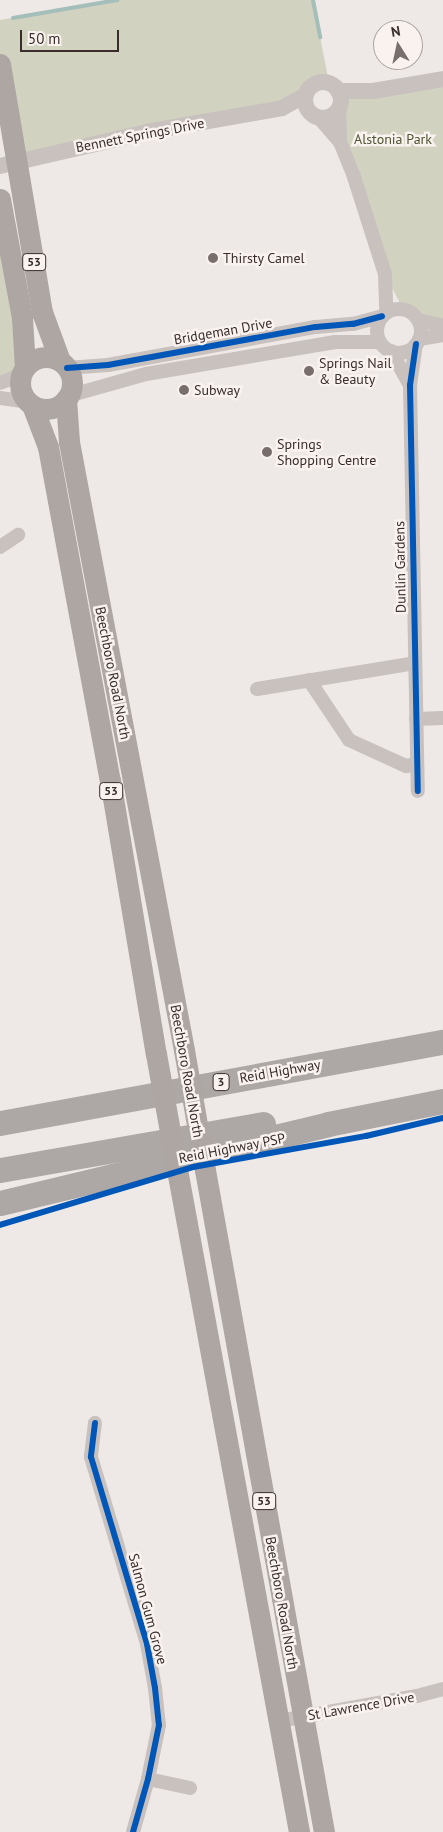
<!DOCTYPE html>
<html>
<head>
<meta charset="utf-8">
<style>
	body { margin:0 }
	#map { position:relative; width:443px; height:1832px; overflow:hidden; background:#eee9e6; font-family:"PT Sans",sans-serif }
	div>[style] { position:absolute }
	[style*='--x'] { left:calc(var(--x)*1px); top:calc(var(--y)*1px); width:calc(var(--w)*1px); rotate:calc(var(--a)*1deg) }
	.green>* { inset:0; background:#d2d2c1 }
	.stream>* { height:4px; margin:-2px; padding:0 2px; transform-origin:2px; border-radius:2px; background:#a4beba }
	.minor>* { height:14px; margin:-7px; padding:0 7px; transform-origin:7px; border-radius:7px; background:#c8c1be }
	.minor>.ring { margin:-7px; padding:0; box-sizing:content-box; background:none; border:14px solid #c8c1be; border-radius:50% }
	.tertiary>* { height:16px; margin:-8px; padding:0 8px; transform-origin:8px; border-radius:8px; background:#c8c1be }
	.tertiary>.ring { margin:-8px; padding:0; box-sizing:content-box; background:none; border:16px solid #c8c1be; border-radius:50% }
	.primary>* { height:21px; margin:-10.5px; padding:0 10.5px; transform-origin:10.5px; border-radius:10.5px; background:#ada6a3 }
	.primary>.ring { margin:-10.5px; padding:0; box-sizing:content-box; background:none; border:21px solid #ada6a3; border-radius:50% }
	.motorway>* { height:25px; margin:-12.5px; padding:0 12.5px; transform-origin:12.5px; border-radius:12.5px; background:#ada8a5 }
	.primary-bridge>* { height:21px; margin:-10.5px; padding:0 10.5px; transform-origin:10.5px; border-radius:10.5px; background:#ada6a3 }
	.cycleway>* { height:6px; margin:-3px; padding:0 3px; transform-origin:3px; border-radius:3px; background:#0057b8 }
	.dots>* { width:14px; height:14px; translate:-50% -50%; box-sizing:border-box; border:2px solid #f9f2ef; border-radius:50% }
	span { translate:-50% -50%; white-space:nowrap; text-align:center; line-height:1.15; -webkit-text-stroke:5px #f9f2ef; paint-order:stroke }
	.shield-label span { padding:1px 4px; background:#f9f2ef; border:1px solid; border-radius:4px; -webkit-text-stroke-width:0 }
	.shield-label { font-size:12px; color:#392e2c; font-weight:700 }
	.street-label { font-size:14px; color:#392e2c }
	.park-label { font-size:14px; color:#4e5532 }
	.poi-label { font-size:14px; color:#392e2c }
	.left { translate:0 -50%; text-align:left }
	.north { position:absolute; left:373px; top:20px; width:50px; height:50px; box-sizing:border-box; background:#f9f2ef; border:1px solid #aca4a1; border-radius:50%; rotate:350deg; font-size:14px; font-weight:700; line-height:20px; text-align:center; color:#392e2c }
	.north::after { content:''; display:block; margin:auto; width:18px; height:22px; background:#786f6d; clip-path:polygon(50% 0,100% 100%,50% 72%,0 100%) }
	.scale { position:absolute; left:20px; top:30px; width:99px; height:22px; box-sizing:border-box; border:2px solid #392e2c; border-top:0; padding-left:6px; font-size:15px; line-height:18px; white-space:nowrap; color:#392e2c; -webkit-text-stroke:4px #f9f2ef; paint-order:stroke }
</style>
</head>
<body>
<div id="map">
	<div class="green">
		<div style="clip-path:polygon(117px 0,313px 0,329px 83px,317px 83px,312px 86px,305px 95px,17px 161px,0 64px,0 20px)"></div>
		<div style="clip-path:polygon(443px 79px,443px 326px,418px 320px,414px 315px,403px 309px,385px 274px,340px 142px,341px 102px,373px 91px)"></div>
		<div style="clip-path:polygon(0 199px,21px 375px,0 383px)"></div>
	</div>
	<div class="stream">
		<div style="--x:313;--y:0;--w:38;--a:79"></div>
		<div style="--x:13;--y:18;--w:106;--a:-9.8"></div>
	</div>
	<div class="minor">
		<div style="--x:339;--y:108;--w:34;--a:88"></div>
		<div style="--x:319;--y:118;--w:32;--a:49"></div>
		<div style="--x:340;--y:142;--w:38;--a:68"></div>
		<div style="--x:354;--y:177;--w:102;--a:72.3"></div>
		<div style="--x:385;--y:274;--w:38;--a:88"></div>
		<div class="ring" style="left:377px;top:309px;width:30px;height:30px"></div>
		<div style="--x:418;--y:320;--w:26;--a:13"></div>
		<div style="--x:419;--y:339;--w:24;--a:-9"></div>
		<div style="--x:416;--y:344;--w:41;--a:98.3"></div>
		<div style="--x:410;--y:385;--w:406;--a:88.9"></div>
		<div style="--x:391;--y:351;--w:39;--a:61"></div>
		<div style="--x:67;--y:368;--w:41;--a:-4.2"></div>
		<div style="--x:108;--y:365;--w:211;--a:-10.4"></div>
		<div style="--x:316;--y:327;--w:37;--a:-5"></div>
		<div style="--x:353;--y:324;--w:30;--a:-15"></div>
		<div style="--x:0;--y:383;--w:22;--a:-21"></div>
		<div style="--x:68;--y:396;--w:81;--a:-15.8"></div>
		<div style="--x:146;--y:374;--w:192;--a:-9.6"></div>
		<div style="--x:335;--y:342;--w:45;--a:0"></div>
		<div style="--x:0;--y:398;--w:29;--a:8"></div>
		<div style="--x:0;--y:547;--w:22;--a:-34"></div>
		<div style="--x:309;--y:680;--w:72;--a:56.3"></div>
		<div style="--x:349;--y:740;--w:63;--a:24.5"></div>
		<div style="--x:406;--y:766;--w:11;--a:-10"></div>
		<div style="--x:257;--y:689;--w:160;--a:-9.3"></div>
		<div style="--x:416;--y:719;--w:27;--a:-2"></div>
		<div style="--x:95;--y:1423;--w:34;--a:97"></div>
		<div style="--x:91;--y:1457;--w:195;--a:73.3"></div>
		<div style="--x:147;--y:1644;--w:45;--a:79.7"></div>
		<div style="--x:155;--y:1688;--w:37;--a:84"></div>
		<div style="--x:159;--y:1725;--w:55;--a:101.5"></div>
		<div style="--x:148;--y:1779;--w:55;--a:105.8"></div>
		<div style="--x:279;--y:1721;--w:140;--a:-10.3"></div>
		<div style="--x:417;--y:1696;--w:27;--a:-15"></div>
		<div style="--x:148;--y:1779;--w:43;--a:12.1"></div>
	</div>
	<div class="tertiary">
		<div class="ring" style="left:305px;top:82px;width:20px;height:20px"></div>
		<div style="--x:338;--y:91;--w:35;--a:0"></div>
		<div style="--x:373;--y:91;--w:71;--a:-9.7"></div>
		<div style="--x:0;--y:166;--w:156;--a:-13"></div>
		<div style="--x:152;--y:131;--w:132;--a:-10"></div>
		<div style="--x:282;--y:108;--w:26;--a:-29"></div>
	</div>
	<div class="primary">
		<div style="--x:0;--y:64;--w:252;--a:80.4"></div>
		<div style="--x:42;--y:312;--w:52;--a:69.8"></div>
		<div style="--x:0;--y:199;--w:121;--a:79.5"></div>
		<div style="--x:22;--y:318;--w:49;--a:86.5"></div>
		<div class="ring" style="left:20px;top:357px;width:31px;height:31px"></div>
		<div style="--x:66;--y:399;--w:43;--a:86"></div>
		<div style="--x:69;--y:442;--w:619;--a:79.29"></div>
		<div style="--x:32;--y:405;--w:45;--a:69.1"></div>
		<div style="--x:48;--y:447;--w:339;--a:79.5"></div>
		<div style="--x:110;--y:780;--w:278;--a:80.5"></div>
		<div style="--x:205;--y:1170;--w:673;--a:79.81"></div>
		<div style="--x:178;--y:1175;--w:668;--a:79.56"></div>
	</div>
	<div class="motorway">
		<div style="--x:0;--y:1123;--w:450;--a:-10.4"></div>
		<div style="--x:0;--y:1170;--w:267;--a:-9.9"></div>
		<div style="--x:0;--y:1203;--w:337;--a:-13.5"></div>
		<div style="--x:328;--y:1124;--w:117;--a:-11.3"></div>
	</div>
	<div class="primary-bridge">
		<div style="--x:184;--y:1050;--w:122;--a:80.1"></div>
		<div style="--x:156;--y:1054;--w:123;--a:79.7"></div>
	</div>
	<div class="cycleway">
		<div style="--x:416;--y:344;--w:41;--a:98.3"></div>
		<div style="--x:410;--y:385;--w:406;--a:88.9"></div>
		<div style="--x:67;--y:368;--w:41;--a:-4.2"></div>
		<div style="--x:108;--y:365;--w:211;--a:-10.4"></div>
		<div style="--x:316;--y:327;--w:37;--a:-5"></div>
		<div style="--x:353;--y:324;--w:30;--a:-15"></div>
		<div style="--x:0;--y:1225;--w:202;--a:-16.7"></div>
		<div style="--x:193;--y:1167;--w:176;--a:-10.2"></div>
		<div style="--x:366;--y:1136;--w:79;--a:-13.2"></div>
		<div style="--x:95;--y:1423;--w:34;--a:97"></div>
		<div style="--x:91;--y:1457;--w:195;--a:73.3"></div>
		<div style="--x:147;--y:1644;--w:45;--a:79.7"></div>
		<div style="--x:155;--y:1688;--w:37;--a:84"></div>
		<div style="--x:159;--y:1725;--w:55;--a:101.5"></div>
		<div style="--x:148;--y:1779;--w:55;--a:105.8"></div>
	</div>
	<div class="dots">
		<div style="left:213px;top:258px;background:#786f6d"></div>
		<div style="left:309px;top:371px;background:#786f6d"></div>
		<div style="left:184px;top:390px;background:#786f6d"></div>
		<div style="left:267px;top:452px;background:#786f6d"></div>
	</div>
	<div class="shield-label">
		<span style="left:34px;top:262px">53</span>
		<span style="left:111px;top:791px">53</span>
		<span style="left:221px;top:1082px">3</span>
		<span style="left:264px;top:1501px">53</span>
	</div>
	<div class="street-label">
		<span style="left:140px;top:135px;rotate:-11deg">Bennett Springs Drive</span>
		<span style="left:223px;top:331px;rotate:-10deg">Bridgeman Drive</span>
		<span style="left:400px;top:567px;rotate:-91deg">Dunlin Gardens</span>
		<span style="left:113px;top:673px;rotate:79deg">Beechboro Road North</span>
		<span style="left:187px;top:1071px;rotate:80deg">Beechboro Road North</span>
		<span style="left:280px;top:1071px;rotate:-10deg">Reid Highway</span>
		<span style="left:232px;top:1148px;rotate:-11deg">Reid Highway PSP</span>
		<span style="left:282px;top:1603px;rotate:80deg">Beechboro Road North</span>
		<span style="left:148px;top:1609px;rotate:75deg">Salmon Gum Grove</span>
		<span style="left:361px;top:1706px;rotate:-10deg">St Lawrence Drive</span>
	</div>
	<div class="park-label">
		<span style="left:393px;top:139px">Alstonia Park</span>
	</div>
	<div class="poi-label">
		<span class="left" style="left:223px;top:258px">Thirsty Camel</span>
		<span class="left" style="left:319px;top:371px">Springs Nail<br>&amp; Beauty</span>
		<span class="left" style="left:194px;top:390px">Subway</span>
		<span class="left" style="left:277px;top:452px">Springs<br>Shopping Centre</span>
	</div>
	<div class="north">N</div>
	<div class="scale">50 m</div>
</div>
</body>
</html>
